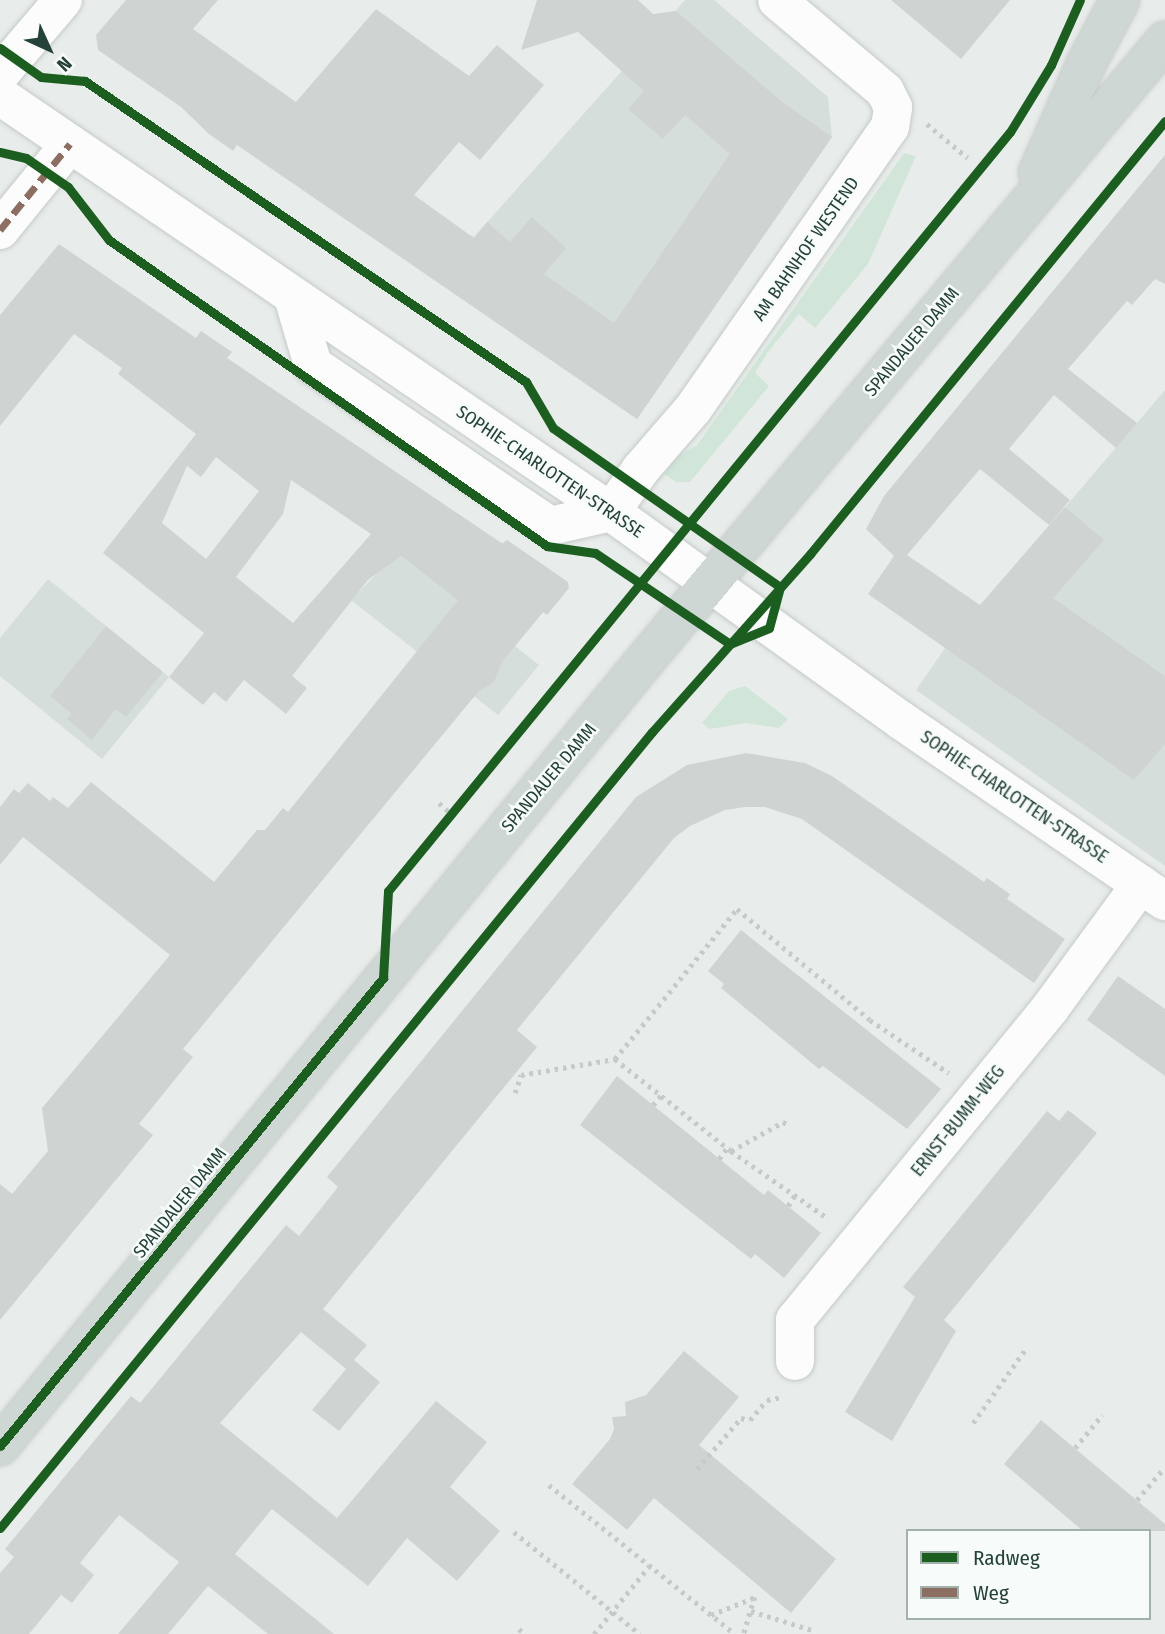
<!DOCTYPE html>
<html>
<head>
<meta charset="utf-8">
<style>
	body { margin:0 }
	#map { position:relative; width:1165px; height:1634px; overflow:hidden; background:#e8edeb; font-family:"Fira Sans Condensed",sans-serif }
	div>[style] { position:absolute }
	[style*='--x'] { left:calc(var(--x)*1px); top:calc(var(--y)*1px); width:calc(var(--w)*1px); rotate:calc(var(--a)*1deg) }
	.built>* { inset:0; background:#d6dedb }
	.green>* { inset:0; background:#d1e6d8 }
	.building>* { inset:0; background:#cfd4d2 }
	.path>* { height:4.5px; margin-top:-2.25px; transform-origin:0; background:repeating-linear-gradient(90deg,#c3ccca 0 3.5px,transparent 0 8.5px) }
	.roads { filter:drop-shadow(0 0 2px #c5cac8) drop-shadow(0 0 2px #c5cac8) }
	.minor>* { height:38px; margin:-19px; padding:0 19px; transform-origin:19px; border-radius:19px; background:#fcfcfc }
	.major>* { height:38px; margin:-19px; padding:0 19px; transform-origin:19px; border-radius:19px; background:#cfd7d5 }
	.quiet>* { height:7px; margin-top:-3.5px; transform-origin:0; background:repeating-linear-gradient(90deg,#8d6e63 0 14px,transparent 0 21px) }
	.cycleway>* { height:9px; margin:-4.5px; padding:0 4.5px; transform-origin:4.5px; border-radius:4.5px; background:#1b5e20 }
	span { translate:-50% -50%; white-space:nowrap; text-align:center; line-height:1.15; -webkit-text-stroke:5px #f7fbf9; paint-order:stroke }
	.street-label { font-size:18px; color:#24423a }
	.legend { position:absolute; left:906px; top:1529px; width:245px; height:91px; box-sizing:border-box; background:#f7fbf9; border:2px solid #a3b1ad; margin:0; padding:9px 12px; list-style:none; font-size:21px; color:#24423a }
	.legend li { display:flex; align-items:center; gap:14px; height:35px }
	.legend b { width:35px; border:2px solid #a3b1ad }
	.north { position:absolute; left:14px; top:14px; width:70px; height:70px; -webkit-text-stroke:5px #f7fbf9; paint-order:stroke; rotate:135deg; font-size:19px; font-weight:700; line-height:28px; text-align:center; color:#24423a }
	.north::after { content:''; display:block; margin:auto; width:24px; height:32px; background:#24423a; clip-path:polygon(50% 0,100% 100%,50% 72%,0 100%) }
</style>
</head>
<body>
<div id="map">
	<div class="built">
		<div style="clip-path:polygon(685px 0,714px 0,828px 97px,832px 137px,637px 419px,438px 282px,471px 235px,474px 237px)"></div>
		<div style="clip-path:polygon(1165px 390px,1165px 866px,916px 690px,945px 648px)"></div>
		<div style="clip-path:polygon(507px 540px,568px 582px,515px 646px,539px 665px,498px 715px,351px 600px,397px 553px,435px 582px)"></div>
		<div style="clip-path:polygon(48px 579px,169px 677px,102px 759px,0 676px,0 638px)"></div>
	</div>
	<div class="green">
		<div style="clip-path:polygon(904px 153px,916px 156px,868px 264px,815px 328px,799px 314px,768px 352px,755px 373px,769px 386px,690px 482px,676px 482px,664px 474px,677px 457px,697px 445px)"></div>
		<div style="clip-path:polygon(745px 686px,788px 719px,779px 728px,746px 723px,710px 729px,702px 723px,729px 691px)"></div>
	</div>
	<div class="building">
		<div style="clip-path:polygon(126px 0,218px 0,193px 29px,296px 102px,376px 9px,469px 76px,497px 45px,544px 85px,480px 160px,459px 142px,414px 195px,474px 238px,487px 222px,510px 242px,532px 217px,566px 248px,544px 274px,614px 323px,730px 154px,685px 115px,663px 139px,628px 109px,644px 91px,578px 32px,521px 50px,537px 0,638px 0,653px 14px,676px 11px,781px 101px,832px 137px,637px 419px,237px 145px,233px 151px,209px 134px,181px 107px,98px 50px,96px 35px)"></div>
		<div style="clip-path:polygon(891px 0,1010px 0,961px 59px)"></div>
		<div style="clip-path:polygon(1165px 155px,1165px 284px,1155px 279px,1132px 305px,1127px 301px,1068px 369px,1137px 423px,1116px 448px,1054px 395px,1009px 449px,1070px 500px,1049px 525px,980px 469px,907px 555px,980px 605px,1065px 507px,1104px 540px,1053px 598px,1165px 676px,1165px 744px,1134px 780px,868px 594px,894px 556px,866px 529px,884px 496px)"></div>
		<div style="clip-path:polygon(evenodd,59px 244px,196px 338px,201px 331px,232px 352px,227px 358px,503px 544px,507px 540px,568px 582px,569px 588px,547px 615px,543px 612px,502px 662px,494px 682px,478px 692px,183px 1049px,193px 1057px,139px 1124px,153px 1135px,0 1320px,0 1184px,12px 1194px,48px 1151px,42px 1108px,170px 955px,23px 837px,0 865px,0 807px,14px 789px,19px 793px,28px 783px,50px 801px,53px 797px,68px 808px,91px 782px,214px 882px,257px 830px,265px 830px,283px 808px,288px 812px,458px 600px,401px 556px,368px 580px,292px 676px,307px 688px,286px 714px,244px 680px,226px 702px,214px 692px,203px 705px,169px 677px,204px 633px,103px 553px,196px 434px,118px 374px,122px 368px,74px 334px,0 426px,0 315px,59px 244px,216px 457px,259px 491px,206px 559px,162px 523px,187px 466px,201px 477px,216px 457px,59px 244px,291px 480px,371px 534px,293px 623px,236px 577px,283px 514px,291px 480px)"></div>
		<div style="clip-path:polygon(106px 626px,163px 672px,126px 717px,116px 709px,92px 740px,67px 719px,72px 714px,50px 696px)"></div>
		<div style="clip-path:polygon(746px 753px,805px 763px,832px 776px,984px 882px,987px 878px,1010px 894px,1007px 899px,1065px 939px,1034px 983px,802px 819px,765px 807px,745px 807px,725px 810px,690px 826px,674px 838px,517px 1030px,537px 1047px,323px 1309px,367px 1345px,354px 1360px,380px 1382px,339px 1431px,312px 1410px,351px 1363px,346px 1369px,301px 1332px,220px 1423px,337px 1518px,436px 1401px,487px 1442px,450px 1487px,500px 1531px,457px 1581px,407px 1538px,368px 1586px,272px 1509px,235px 1554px,334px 1634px,268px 1634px,208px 1586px,168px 1634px,118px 1634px,179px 1562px,119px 1515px,80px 1563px,94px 1575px,72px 1603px,61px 1595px,29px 1634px,0 1634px,0 1573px,14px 1557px,5px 1549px,131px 1396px,140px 1403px,286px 1225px,299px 1236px,338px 1187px,327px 1177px,636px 797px,687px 765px)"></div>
		<div style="clip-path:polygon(741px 930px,941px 1089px,907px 1129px,823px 1066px,819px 1069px,721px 988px,724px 984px,708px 971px)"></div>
		<div style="clip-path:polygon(1118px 976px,1165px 1009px,1165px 1076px,1087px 1020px)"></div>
		<div style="clip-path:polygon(617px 1076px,764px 1195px,768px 1190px,821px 1233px,784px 1278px,755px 1254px,751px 1259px,580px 1125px)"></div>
		<div style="clip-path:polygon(1068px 1110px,1097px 1133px,944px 1320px,956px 1331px,892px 1441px,845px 1412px,915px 1297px,903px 1287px,1047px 1111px,1059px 1121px)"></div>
		<div style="clip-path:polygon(684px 1351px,739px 1397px,699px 1445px,836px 1559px,791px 1613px,654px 1498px,627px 1530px,572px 1484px,610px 1439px,614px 1429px,612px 1417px,626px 1416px,625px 1402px,646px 1395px)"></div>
		<div style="clip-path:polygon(1041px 1420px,1165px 1524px,1165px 1531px,1083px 1531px,1004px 1464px)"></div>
	</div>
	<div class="path">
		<div style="--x:927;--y:124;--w:53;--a:39.7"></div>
		<div style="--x:439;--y:803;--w:20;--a:41"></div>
		<div style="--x:615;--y:1059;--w:193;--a:-50.9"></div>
		<div style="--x:737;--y:909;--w:173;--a:39.8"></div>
		<div style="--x:870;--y:1020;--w:95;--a:33.9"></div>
		<div style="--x:515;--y:1093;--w:19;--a:-72"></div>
		<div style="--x:521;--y:1075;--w:95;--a:-9.7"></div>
		<div style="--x:615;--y:1059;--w:148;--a:38.4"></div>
		<div style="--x:731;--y:1151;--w:119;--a:34.8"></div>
		<div style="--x:653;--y:1105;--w:13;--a:-51"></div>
		<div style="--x:731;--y:1151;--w:60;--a:-29.1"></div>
		<div style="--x:783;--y:1122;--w:4;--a:27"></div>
		<div style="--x:719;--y:1159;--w:14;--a:-54"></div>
		<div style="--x:788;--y:1206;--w:13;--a:-58"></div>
		<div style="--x:973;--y:1423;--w:93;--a:-54.6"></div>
		<div style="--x:1075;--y:1448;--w:43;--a:-50.7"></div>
		<div style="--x:697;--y:1469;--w:67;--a:-49.2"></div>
		<div style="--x:741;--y:1418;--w:9;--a:13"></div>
		<div style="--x:750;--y:1420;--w:26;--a:-50"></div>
		<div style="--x:767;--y:1400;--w:15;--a:-11"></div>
		<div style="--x:549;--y:1485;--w:238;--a:38.7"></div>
		<div style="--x:1137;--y:1500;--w:42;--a:-49.8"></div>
		<div style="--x:514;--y:1532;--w:162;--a:39"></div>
		<div style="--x:751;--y:1611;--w:64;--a:17.3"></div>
		<div style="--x:711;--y:1615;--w:48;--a:-22.2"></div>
		<div style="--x:755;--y:1597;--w:39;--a:107"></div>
		<div style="--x:519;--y:1629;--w:8;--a:40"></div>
		<div style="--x:594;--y:1634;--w:89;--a:-50.9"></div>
	</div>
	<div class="roads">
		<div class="minor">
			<div style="--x:0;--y:74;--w:97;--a:-49.6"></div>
			<div style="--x:0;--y:96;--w:739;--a:34.25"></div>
			<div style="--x:611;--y:512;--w:358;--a:35.7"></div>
			<div style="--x:902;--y:721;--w:319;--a:34.4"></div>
			<div style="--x:0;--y:230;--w:111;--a:-50.9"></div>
			<div style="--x:293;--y:297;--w:71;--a:73.6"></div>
			<div style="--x:313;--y:365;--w:287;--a:34.2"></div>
			<div style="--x:550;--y:526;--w:63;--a:-12.9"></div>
			<div style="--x:611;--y:512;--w:52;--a:-55.1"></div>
			<div style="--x:641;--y:469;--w:79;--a:-49.1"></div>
			<div style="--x:693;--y:409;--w:344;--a:-55.1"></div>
			<div style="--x:890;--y:127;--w:20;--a:-81"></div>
			<div style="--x:893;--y:107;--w:18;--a:-117"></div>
			<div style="--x:885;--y:91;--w:141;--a:-139.9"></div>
			<div style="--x:795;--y:1361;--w:41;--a:-90"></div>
			<div style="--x:795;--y:1320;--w:404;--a:-50.7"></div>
			<div style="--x:1051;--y:1007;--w:152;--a:-53.8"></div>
		</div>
		<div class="major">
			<div style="--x:1038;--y:173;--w:119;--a:-66.2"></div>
			<div style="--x:1086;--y:64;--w:72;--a:-62"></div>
			<div style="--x:0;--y:1446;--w:1027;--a:-50.61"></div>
			<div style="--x:652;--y:652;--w:798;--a:-49.98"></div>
		</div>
	</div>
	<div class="quiet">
		<div style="--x:0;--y:230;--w:111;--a:-50.9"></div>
	</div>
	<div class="cycleway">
		<div style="--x:0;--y:48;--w:50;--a:35.3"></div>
		<div style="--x:41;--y:77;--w:44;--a:5.2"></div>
		<div style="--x:85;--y:81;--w:534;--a:34.32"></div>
		<div style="--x:526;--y:382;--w:53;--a:59.6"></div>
		<div style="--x:553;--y:428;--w:277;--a:35"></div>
		<div style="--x:780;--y:587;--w:42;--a:105"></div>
		<div style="--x:769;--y:628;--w:42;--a:157.7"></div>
		<div style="--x:730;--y:644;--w:163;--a:-146"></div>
		<div style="--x:595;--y:553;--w:49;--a:-171.7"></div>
		<div style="--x:547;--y:546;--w:534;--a:-145.06"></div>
		<div style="--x:109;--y:240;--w:67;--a:-127.7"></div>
		<div style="--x:68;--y:187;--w:51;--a:-145.4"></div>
		<div style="--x:26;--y:158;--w:27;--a:-167"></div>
		<div style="--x:0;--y:1446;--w:605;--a:-50.7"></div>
		<div style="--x:383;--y:978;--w:87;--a:-86.7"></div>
		<div style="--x:388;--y:891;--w:981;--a:-50.67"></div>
		<div style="--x:1010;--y:132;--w:79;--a:-58.5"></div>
		<div style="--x:1051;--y:65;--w:71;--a:-66"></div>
		<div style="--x:0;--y:1528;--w:1029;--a:-50.68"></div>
		<div style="--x:652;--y:732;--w:238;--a:-48.4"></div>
		<div style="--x:810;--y:554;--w:560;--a:-50.65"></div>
	</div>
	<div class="street-label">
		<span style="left:806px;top:249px;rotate:-55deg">AM BAHNHOF WESTEND</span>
		<span style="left:912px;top:342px;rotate:-50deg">SPANDAUER DAMM</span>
		<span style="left:550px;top:472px;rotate:34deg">SOPHIE-CHARLOTTEN-STRASSE</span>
		<span style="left:549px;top:778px;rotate:-50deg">SPANDAUER DAMM</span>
		<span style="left:1014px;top:797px;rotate:34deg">SOPHIE-CHARLOTTEN-STRASSE</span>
		<span style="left:958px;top:1121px;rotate:-51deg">ERNST-BUMM-WEG</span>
		<span style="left:180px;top:1203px;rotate:-51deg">SPANDAUER DAMM</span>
	</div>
	<ul class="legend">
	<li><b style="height:9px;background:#1b5e20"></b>Radweg</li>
	<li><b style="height:9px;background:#8d6e63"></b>Weg</li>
	</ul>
	<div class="north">N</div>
</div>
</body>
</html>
